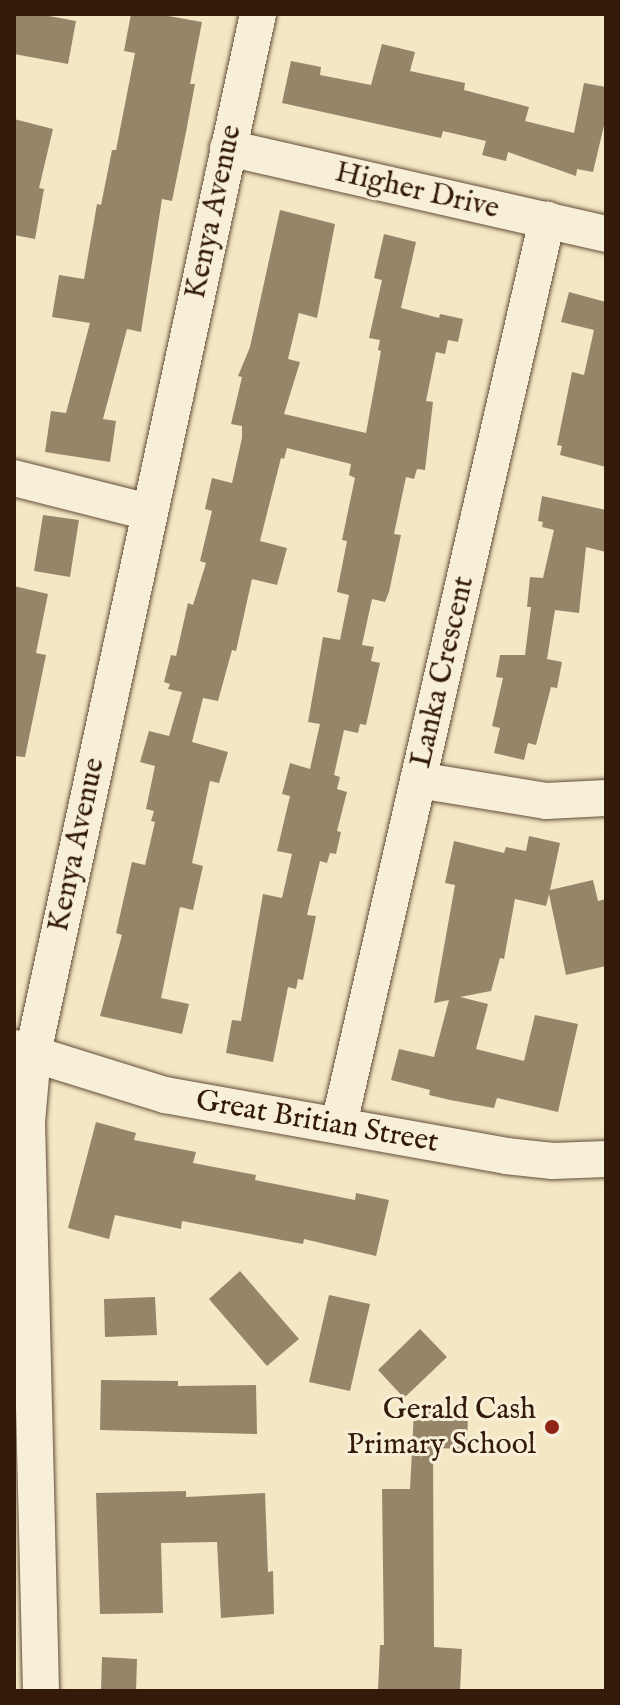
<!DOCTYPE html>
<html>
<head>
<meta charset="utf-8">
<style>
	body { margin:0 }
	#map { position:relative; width:620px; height:1705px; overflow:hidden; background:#f4e7c4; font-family:"IM FELL English",serif }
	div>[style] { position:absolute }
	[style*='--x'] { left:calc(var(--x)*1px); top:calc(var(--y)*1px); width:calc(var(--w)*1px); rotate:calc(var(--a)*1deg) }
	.building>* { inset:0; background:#97856a }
	.roads { filter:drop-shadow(0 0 2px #634d38) drop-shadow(0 0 2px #634d38) }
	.minor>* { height:36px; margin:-18px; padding:0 18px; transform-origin:18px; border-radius:18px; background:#f8efd9 }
	.dots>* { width:22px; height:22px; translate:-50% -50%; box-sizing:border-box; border:4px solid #f8efd9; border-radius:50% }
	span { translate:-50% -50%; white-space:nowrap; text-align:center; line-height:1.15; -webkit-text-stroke:6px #f8efd9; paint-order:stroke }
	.street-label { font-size:30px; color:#331a09 }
	.poi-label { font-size:30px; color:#331a09 }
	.right { translate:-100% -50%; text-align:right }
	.frame { position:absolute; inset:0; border:16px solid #331a09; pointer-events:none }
</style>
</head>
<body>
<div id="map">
	<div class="building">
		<div style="clip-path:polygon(14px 14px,38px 14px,76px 21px,68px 64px,14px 54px)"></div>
		<div style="clip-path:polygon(131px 14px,157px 14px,202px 22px,190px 84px,195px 84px,186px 132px,172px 201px,162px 199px,141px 332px,127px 329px,103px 419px,116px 421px,110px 462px,45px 452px,51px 411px,66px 413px,90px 323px,52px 317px,59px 275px,84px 279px,97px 204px,101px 205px,112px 150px,116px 150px,135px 53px,124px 51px)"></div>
		<div style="clip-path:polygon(382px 44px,415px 52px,410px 71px,465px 83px,464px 90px,529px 107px,525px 121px,574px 133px,584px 83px,606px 87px,606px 117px,593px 172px,577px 169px,576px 176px,508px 152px,506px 161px,482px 155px,486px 141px,443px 131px,441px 138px,282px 103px,291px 61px,321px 67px,320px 75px,371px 85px)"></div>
		<div style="clip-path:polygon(14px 119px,53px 129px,39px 188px,44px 189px,35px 239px,14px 235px)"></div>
		<div style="clip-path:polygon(280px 210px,335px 224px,317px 318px,299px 313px,288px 359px,300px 362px,284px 414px,366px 433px,381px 351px,378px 350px,380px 340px,369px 338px,382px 280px,374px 278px,384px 234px,416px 242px,401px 308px,439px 318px,440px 314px,463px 319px,458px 342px,448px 340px,445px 354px,436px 352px,426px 401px,433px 402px,425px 470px,417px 469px,414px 479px,406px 477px,394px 534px,401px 535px,389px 592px,385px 602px,372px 599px,362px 645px,374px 647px,371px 661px,380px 663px,366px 725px,360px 724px,358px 733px,344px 730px,334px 775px,340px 777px,337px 789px,347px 792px,337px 831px,341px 832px,336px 854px,330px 853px,327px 863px,320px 861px,307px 915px,316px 916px,303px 980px,298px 979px,296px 989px,288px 987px,273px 1062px,226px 1053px,232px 1020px,241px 1021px,263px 894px,282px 898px,292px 854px,277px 851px,290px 796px,282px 794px,290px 763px,310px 769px,320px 724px,308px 722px,323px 637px,340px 640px,349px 595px,337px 592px,347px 541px,342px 540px,355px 478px,349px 475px,351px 464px,287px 448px,284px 459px,281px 458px,260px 541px,287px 548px,277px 585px,252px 579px,236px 651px,232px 650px,218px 701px,203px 698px,192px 742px,228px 752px,219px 783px,210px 781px,192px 863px,203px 866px,193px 910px,180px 907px,161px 998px,189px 1004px,182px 1034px,100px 1016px,122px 935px,116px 933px,132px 862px,145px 865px,155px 822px,151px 821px,154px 811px,146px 809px,155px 766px,140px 762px,149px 731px,169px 736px,182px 692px,168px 689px,170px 684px,164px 682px,171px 655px,176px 656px,188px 603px,193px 605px,206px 563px,200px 561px,212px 511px,205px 509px,212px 478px,232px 483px,242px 438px,242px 426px,231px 424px,242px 377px,238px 376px,250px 347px)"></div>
		<div style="clip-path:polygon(569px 292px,606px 302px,606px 467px,560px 455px,562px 446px,557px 445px,572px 372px,584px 375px,594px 330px,561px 322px)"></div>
		<div style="clip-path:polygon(542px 496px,606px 510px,606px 552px,586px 547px,579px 613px,555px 610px,547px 659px,562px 662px,557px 688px,551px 687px,536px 745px,528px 743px,524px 760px,494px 753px,500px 728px,492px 726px,503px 678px,496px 677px,500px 655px,525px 655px,531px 607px,527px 607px,530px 577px,543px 578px,554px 530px,542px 527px,543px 522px,538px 521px)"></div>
		<div style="clip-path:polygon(43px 515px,79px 520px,70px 577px,34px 571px)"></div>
		<div style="clip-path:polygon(14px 586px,48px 594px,36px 653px,46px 655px,25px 757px,14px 756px)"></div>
		<div style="clip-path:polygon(529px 836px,560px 843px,550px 890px,593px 880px,598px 901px,606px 899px,606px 966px,566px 975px,549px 894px,546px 906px,515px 899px,504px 959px,500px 958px,491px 991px,460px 997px,488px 1004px,476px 1049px,524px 1061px,535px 1015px,578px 1024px,558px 1112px,497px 1098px,494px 1108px,450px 1100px,429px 1095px,430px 1090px,391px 1080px,399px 1049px,434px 1057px,449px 1000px,434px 1003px,455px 885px,445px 883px,454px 841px,504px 853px,506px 847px,526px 851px)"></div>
		<div style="clip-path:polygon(96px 1122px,136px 1133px,134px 1140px,196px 1152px,193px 1163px,256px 1175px,255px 1180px,355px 1200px,356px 1193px,389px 1200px,376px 1256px,304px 1239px,303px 1244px,182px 1221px,181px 1229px,115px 1215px,109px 1239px,68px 1228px)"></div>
		<div style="clip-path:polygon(240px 1271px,299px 1339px,267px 1366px,209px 1299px)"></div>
		<div style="clip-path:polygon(329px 1295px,370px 1304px,350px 1391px,309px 1382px)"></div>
		<div style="clip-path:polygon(155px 1297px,157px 1335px,105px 1337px,104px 1299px)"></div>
		<div style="clip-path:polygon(420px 1329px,447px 1357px,404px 1398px,378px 1370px)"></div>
		<div style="clip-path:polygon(101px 1380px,178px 1381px,178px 1386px,256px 1385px,257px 1434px,100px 1430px)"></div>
		<div style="clip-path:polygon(414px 1411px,468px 1413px,467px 1449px,433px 1448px,434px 1647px,462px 1649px,460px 1691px,378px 1691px,380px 1645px,384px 1645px,382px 1489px,410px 1489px)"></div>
		<div style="clip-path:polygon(186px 1491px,186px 1497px,265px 1493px,268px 1572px,273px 1571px,274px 1614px,221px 1618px,217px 1542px,161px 1543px,163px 1613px,100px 1614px,96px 1493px)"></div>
		<div style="clip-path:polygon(102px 1657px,137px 1659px,136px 1691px,101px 1691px)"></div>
	</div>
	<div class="roads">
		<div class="minor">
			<div style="--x:228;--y:148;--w:388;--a:12.8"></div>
			<div style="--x:14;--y:478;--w:138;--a:14.2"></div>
			<div style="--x:418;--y:780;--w:130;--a:9.3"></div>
			<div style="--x:546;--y:801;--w:60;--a:-2.9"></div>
			<div style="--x:14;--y:1048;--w:158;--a:17.3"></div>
			<div style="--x:165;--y:1095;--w:346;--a:10.1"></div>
			<div style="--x:506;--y:1156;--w:47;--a:6.1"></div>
			<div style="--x:553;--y:1161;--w:53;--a:-2.2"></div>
			<div style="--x:339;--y:1124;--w:928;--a:-77.04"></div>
			<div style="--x:41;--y:1691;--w:569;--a:-91.41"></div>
			<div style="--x:27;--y:1122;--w:69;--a:-85"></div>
			<div style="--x:33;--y:1053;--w:1063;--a:-77.78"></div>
		</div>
	</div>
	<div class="dots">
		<div style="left:552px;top:1427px;background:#8f2418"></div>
	</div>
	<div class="street-label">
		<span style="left:417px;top:191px;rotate:13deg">Higher Drive</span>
		<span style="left:214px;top:212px;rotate:-78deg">Kenya Avenue</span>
		<span style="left:443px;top:672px;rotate:-77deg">Lanka Crescent</span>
		<span style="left:77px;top:845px;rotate:-78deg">Kenya Avenue</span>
		<span style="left:317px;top:1122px;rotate:10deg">Great Britian Street</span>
	</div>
	<div class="poi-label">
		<span class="right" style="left:536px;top:1427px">Gerald Cash<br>Primary School</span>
	</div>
	<div class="frame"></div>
</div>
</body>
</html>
